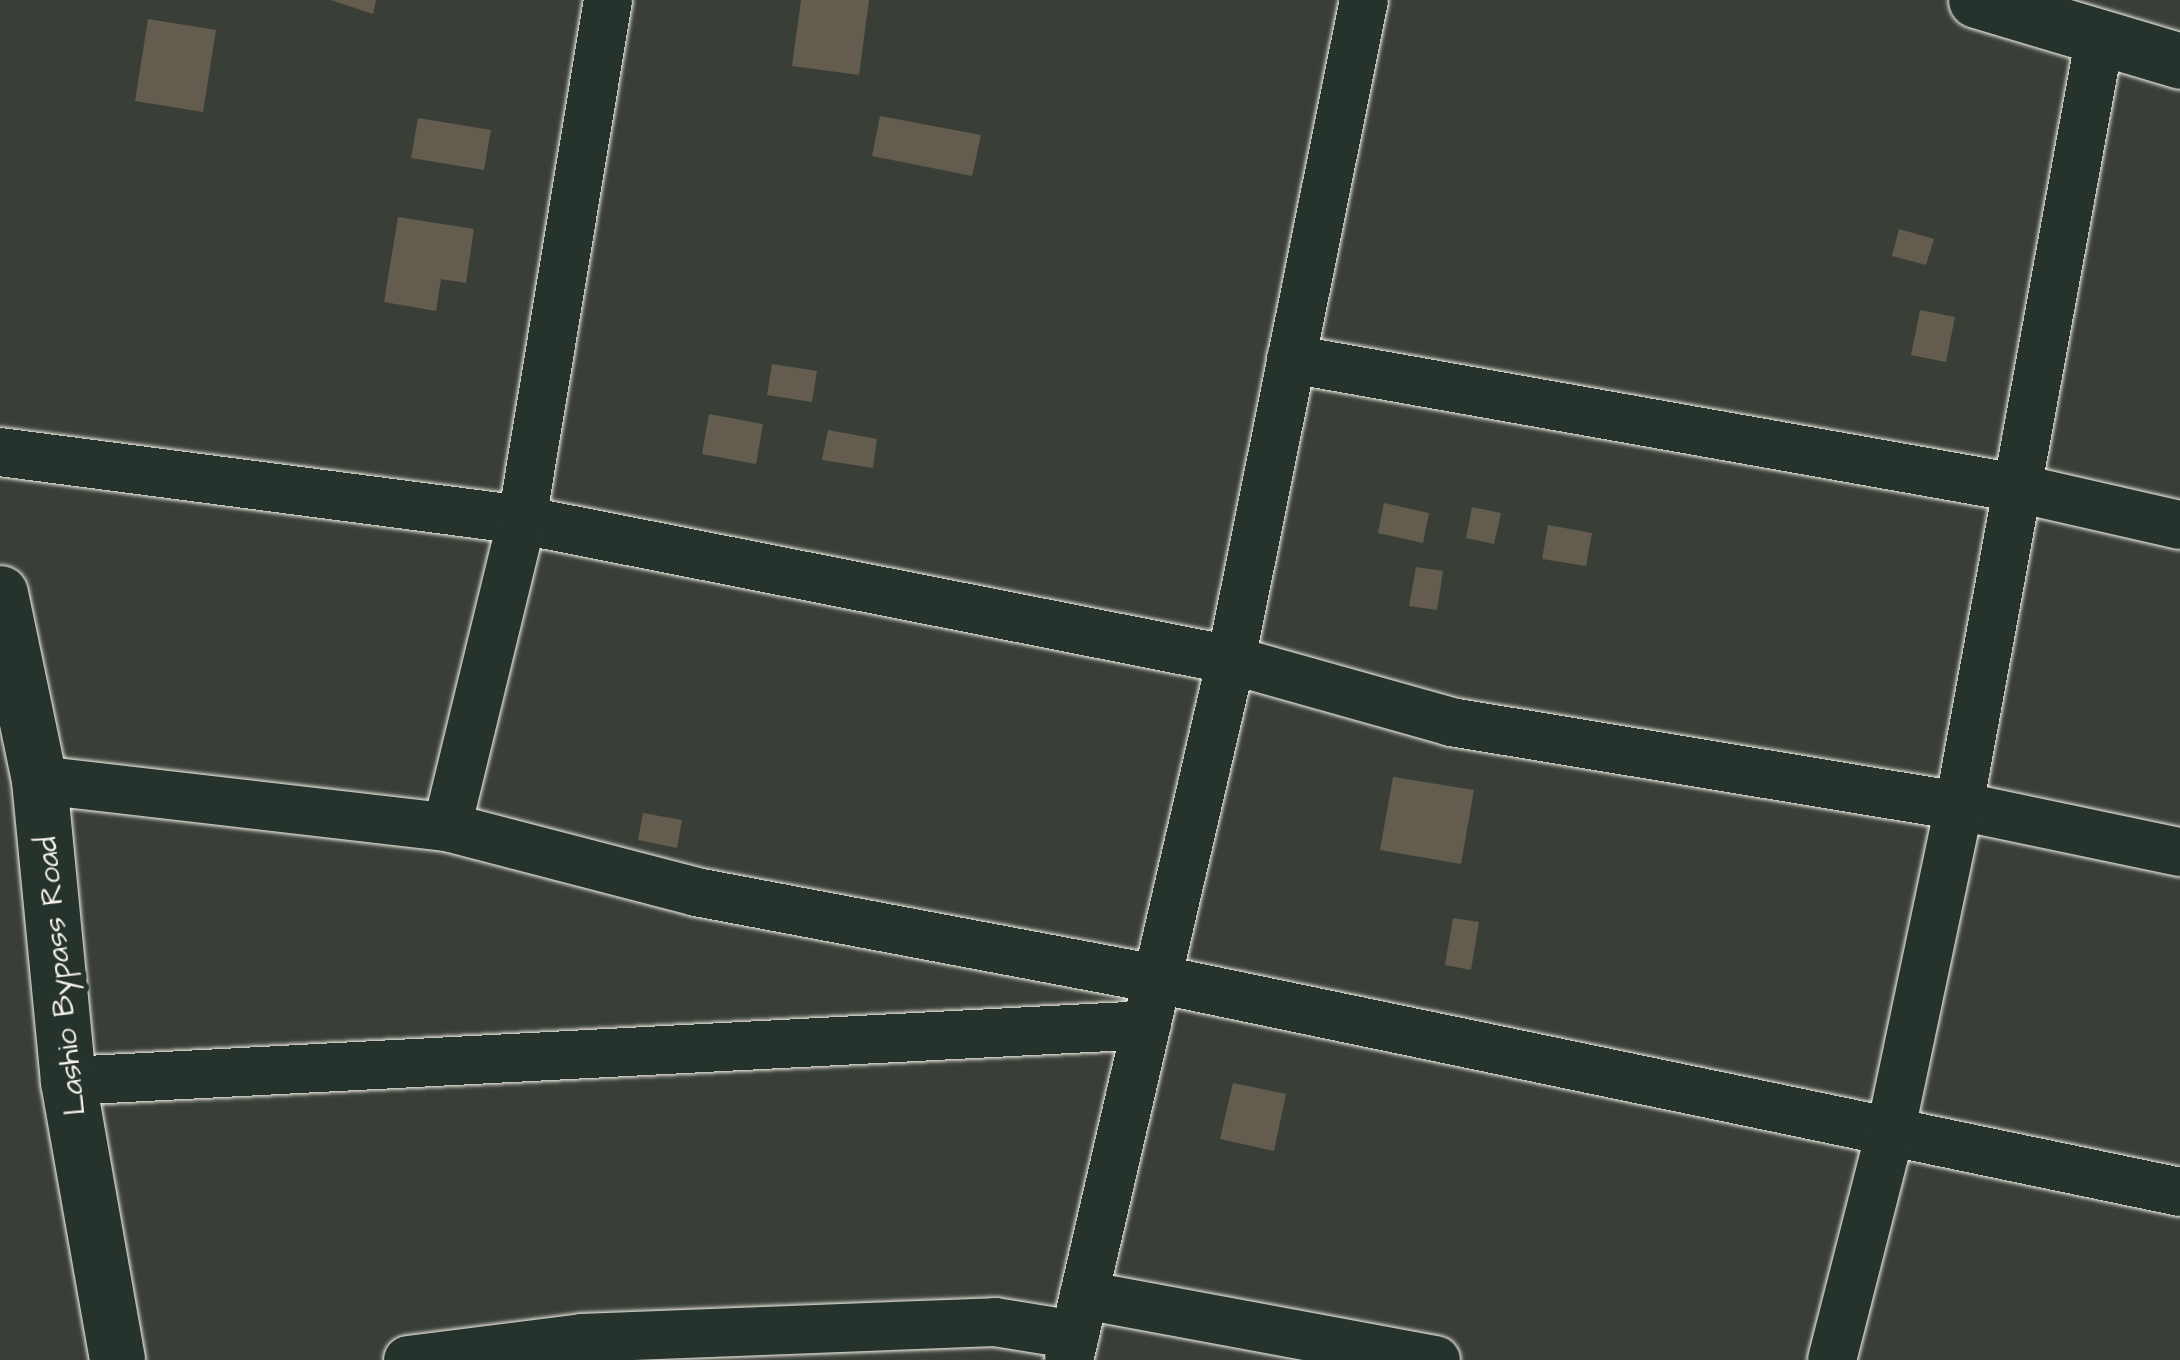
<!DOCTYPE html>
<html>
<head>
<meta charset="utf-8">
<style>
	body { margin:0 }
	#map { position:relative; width:2180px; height:1360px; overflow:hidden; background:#393f37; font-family:"Architects Daughter",sans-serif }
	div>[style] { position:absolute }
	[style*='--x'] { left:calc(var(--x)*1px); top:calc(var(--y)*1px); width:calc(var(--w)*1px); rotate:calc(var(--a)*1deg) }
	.building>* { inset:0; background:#645c4e }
	.roads { filter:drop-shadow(0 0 2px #f4f1e8) drop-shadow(0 0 2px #f4f1e8) }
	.minor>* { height:48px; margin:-24px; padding:0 24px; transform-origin:24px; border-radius:24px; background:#26332d }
	.secondary>* { height:55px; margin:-27.5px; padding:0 27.5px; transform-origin:27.5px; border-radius:27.5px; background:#26332d }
	.trunk>* { height:55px; margin:-27.5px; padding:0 27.5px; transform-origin:27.5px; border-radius:27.5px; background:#26332d }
	span { translate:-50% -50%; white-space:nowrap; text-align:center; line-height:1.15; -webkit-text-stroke:10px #26332d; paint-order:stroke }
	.street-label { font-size:30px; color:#f4f1e8 }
</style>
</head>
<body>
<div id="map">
	<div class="building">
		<div style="clip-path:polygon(331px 0,376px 0,373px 14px)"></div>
		<div style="clip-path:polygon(801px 0,869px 0,859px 75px,792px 66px)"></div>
		<div style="clip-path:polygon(148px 19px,216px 30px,203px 112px,135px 101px)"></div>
		<div style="clip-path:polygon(880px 116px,981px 135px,972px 176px,872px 156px)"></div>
		<div style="clip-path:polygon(418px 118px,491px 130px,484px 170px,411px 158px)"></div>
		<div style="clip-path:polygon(398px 217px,474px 229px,466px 283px,441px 279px,436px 311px,384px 302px)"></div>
		<div style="clip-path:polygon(1899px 229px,1934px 239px,1926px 265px,1892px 256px)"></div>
		<div style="clip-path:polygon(1920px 310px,1955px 317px,1946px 362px,1911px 355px)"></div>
		<div style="clip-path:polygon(772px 364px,817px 371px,812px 402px,767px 395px)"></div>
		<div style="clip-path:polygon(709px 414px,763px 424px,756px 464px,702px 454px)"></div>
		<div style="clip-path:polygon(828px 430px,877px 439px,873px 468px,822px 460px)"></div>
		<div style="clip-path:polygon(1384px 503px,1429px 513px,1423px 543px,1378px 533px)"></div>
		<div style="clip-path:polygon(1472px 507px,1501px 513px,1494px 544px,1466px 538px)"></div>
		<div style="clip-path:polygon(1548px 525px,1592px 533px,1586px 566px,1542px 559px)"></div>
		<div style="clip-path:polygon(1416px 567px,1443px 571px,1437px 610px,1409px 606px)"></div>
		<div style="clip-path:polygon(1393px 777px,1474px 790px,1461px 864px,1380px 850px)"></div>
		<div style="clip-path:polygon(643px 813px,682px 820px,677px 848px,638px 840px)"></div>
		<div style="clip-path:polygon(1453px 918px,1479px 922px,1471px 970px,1445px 965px)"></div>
		<div style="clip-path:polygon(1233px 1083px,1286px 1094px,1274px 1151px,1220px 1139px)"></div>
	</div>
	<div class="roads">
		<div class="minor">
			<div style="--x:1291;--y:359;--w:737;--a:10.08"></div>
			<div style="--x:2017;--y:488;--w:167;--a:12.8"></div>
			<div style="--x:0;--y:452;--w:526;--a:7.42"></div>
			<div style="--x:522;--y:520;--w:723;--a:11.17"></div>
			<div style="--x:1231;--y:660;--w:229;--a:15.7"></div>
			<div style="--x:1451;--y:722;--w:515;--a:9.39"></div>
			<div style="--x:1959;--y:806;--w:226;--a:11.8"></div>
			<div style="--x:39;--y:780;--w:411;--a:6.6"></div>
			<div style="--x:447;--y:827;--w:257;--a:14.6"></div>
			<div style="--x:696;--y:892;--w:469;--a:10.7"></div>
			<div style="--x:1157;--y:979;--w:1045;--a:11.76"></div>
			<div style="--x:447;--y:827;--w:316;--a:-76.3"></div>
			<div style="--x:522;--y:520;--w:527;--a:-80.61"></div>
			<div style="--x:68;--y:1081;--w:1080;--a:-2.97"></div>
			<div style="--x:1084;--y:1295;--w:358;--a:10.5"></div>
			<div style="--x:408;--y:1360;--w:174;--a:-7.2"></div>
			<div style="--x:581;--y:1338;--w:414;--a:-2.2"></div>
			<div style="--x:995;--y:1322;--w:81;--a:9.2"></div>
			<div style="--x:1069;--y:1360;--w:719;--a:-76.97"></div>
			<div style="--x:1231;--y:660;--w:673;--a:-78.61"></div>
			<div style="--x:1832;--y:1360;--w:238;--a:-75.7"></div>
			<div style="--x:1891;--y:1129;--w:330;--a:-78.1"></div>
			<div style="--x:1959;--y:806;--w:783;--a:-79.62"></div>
		</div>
		<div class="secondary">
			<div style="--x:1976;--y:0;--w:213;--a:16.6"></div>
		</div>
		<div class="trunk">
			<div style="--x:0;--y:593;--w:191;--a:78.2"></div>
			<div style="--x:39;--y:780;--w:302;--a:84.5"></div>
			<div style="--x:68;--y:1081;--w:283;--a:80"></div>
		</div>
	</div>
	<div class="street-label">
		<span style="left:61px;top:976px;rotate:-96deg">Lashio Bypass Road</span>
	</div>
</div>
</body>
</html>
